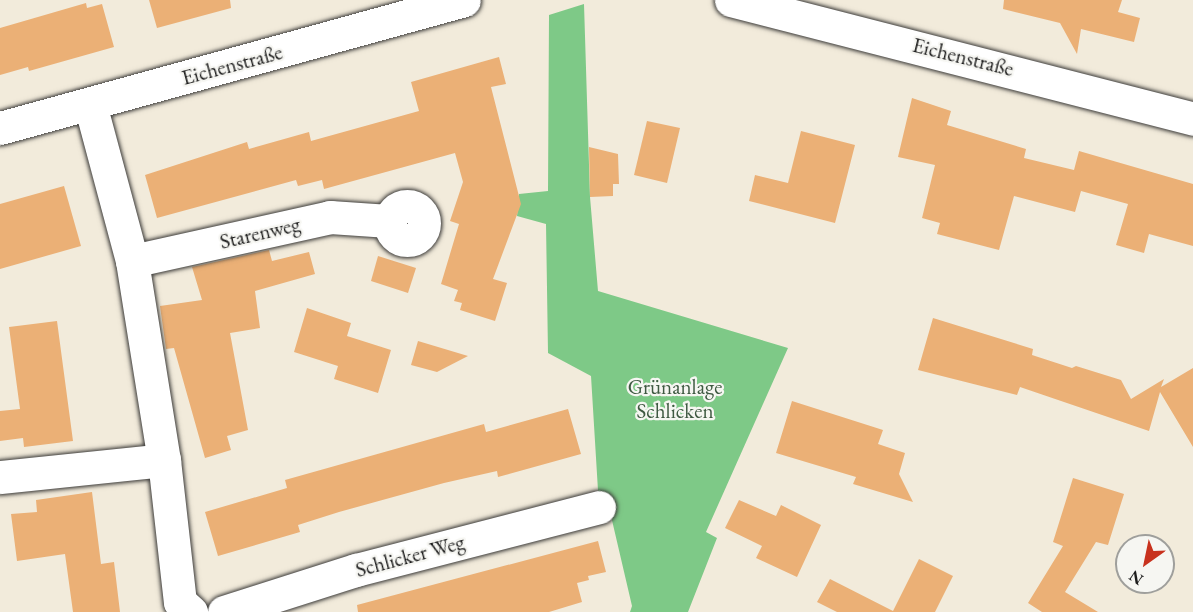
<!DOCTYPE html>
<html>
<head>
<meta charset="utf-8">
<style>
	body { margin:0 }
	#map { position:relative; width:1193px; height:612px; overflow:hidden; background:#f2ebdb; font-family:"EB Garamond",serif }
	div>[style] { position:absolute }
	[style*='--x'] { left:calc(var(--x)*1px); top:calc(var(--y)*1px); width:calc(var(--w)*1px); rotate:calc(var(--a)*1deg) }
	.green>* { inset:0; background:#7ec987 }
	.building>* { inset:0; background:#ebb076 }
	.roads { filter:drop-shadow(0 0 2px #3c3b39) drop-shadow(0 0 2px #3c3b39) }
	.street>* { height:33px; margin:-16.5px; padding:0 16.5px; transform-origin:16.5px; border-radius:16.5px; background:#fff }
	.street>.ring { margin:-16.5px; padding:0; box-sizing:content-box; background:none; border:33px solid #fff; border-radius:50% }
	span { translate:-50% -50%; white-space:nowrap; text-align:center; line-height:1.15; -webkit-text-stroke:4.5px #f6f6f2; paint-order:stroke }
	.street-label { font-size:21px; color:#1c1c1c }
	.park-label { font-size:21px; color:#3e5941 }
	.north { position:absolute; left:1115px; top:534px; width:60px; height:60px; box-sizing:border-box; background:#f6f6f2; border:2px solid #9f9f9c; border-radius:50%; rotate:213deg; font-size:16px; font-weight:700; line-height:24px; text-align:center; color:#1c1c1c }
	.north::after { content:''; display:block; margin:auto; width:21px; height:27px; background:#c8321e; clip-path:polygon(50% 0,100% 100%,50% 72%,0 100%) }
</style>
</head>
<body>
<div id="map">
	<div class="green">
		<div style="clip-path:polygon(584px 4px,590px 197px,598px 291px,788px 348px,706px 532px,717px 538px,688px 612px,630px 612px,632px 606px,611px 516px,599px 507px,591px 376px,548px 353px,546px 224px,517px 216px,519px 194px,548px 191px,549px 15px)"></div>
	</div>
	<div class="building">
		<div style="clip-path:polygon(149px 0,230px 0,231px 8px,157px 28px)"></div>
		<div style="clip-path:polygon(1004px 0,1122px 0,1118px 12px,1140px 18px,1134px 42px,1081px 29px,1077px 54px,1060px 23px,1003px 9px)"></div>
		<div style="clip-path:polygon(86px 3px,87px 8px,102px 4px,114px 47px,29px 71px,28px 67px,0 75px,0 28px)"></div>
		<div style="clip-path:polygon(499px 57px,506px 84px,491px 87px,521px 204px,493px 279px,507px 283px,495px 321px,460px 310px,462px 303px,454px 301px,458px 290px,441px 284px,459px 224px,450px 221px,463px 182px,455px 153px,324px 189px,322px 180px,298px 186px,296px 180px,157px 218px,145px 175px,247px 142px,249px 149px,309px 132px,311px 141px,419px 111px,411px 82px)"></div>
		<div style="clip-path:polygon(912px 98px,951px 111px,947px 125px,1026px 149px,1024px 158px,1074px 170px,1079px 151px,1193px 184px,1193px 246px,1149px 234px,1144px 253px,1116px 245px,1128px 204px,1081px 191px,1075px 212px,1014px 196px,999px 250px,937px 234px,940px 223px,922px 218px,935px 165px,898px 157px)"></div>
		<div style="clip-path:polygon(647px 121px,680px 128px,667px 183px,634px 175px)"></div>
		<div style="clip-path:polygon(801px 131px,855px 145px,835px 223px,749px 201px,755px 175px,788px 183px)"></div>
		<div style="clip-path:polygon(589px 147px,618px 154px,619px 184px,613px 184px,613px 196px,590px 197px)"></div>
		<div style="clip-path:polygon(64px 186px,81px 246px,0 269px,0 204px)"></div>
		<div style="clip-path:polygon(269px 250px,272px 261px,309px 252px,315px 274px,255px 291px,260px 328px,230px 333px,248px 430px,227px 436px,231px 450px,205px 458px,174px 348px,166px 349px,160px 306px,202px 300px,192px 267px)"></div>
		<div style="clip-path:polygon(378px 256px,416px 268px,408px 293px,371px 281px)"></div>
		<div style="clip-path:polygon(307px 308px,351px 323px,347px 336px,391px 350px,378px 393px,334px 379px,338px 366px,294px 352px)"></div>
		<div style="clip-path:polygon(933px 318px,1033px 349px,1032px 355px,1072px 368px,1076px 366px,1121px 380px,1131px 399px,1164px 379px,1161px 387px,1193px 368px,1193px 447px,1160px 392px,1149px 431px,1020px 387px,1017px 395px,918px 370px)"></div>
		<div style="clip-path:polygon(57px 321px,73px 441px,24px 447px,23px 438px,0 441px,0 411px,20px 409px,9px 327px)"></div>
		<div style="clip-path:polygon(418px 341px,468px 356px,437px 372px,411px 365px)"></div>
		<div style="clip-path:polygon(792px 401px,883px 430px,878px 444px,905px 453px,899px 474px,913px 502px,853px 484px,856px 477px,776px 453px)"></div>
		<div style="clip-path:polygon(568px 409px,581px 454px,498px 477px,497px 471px,444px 483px,339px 512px,298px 525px,300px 532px,218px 556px,205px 512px,287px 488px,285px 480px,484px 424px,486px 432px)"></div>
		<div style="clip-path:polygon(1073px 478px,1124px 494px,1108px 545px,1096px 542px,1065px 592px,1098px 612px,1042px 612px,1028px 603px,1063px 546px,1053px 542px)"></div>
		<div style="clip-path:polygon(92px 492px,101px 564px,114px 562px,120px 612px,73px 612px,65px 554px,17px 561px,11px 514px,37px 512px,36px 500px)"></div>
		<div style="clip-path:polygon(739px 500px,776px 516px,781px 505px,821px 525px,797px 577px,756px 558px,762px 546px,725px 528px)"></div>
		<div style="clip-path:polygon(598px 541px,606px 572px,588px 576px,589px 580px,577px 583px,582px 602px,549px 612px,358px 612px,357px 605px)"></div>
		<div style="clip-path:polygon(919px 559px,953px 576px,935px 612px,837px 612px,817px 602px,830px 579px,893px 611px)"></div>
	</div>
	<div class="roads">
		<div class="street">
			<div style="--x:731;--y:0;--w:477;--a:14.4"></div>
			<div style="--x:90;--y:104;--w:163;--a:75"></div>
			<div style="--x:132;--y:261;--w:202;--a:80.9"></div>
			<div style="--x:164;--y:460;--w:143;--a:83.6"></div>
			<div style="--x:180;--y:602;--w:15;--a:42"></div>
			<div style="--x:0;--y:128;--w:481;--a:-15.4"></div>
			<div class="ring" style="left:390px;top:206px;width:1px;height:1px"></div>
			<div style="--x:132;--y:261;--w:203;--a:-12.5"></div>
			<div style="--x:330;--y:217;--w:59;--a:3.9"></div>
			<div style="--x:0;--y:477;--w:165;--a:-5.9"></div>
			<div style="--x:224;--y:612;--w:139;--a:-17.7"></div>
			<div style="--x:356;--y:570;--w:251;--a:-14.5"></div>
		</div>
	</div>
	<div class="street-label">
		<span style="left:963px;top:57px;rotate:14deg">Eichenstraße</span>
		<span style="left:232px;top:65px;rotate:-15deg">Eichenstraße</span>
		<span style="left:260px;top:233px;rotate:-13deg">Starenweg</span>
		<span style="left:410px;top:556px;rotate:-15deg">Schlicker Weg</span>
	</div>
	<div class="park-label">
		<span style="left:675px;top:399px">Grünanlage<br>Schlicken</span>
	</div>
	<div class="north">N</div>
</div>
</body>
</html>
